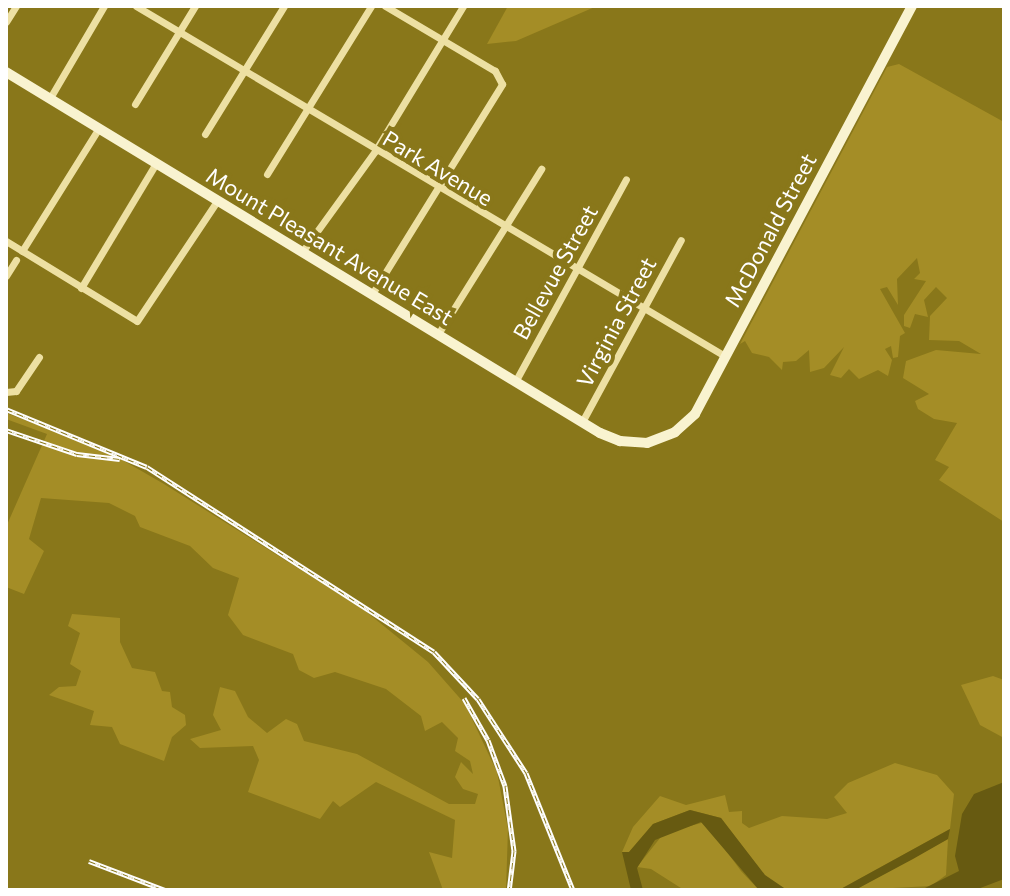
<!DOCTYPE html>
<html>
<head>
<meta charset="utf-8">
<style>
	body { margin:0 }
	#map { position:relative; width:1010px; height:896px; overflow:hidden; background:#89771a; font-family:Commissioner,sans-serif }
	div>[style] { position:absolute }
	[style*='--x'] { left:calc(var(--x)*1px); top:calc(var(--y)*1px); width:calc(var(--w)*1px); rotate:calc(var(--a)*1deg) }
	.green>* { inset:0; background:#a48d26 }
	.water>* { inset:0; background:#675a11 }
	.street>* { height:7px; margin:-3.5px; padding:0 3.5px; transform-origin:3.5px; border-radius:3.5px; background:#ede0a3 }
	.secondary>* { height:10px; margin:-5px; padding:0 5px; transform-origin:5px; border-radius:5px; background:#f9f3d0 }
	.rail>* { height:5px; margin-top:-2.5px; transform-origin:0; background:repeating-linear-gradient(90deg,#89771a 0 6px,#fff 0 12px); box-sizing:border-box; border-block:2px solid #fff }
	span { translate:-50% -50%; white-space:nowrap; text-align:center; line-height:1.15; -webkit-text-stroke:8px #89771a; paint-order:stroke }
	.street-label { font-size:22px; color:#fff }
	.frame { position:absolute; inset:0; border:8px solid #fff; pointer-events:none }
</style>
</head>
<body>
<div id="map">
	<div class="green">
		<div style="clip-path:polygon(508px 6px,597px 6px,516px 41px,487px 44px)"></div>
		<div style="clip-path:polygon(899px 64px,1004px 122px,1004px 522px,939px 480px,949px 467px,935px 460px,957px 423px,934px 419px,918px 409px,915px 401px,929px 394px,903px 378px,906px 361px,936px 350px,981px 354px,959px 341px,929px 340px,930px 316px,947px 298px,936px 287px,924px 300px,928px 317px,915px 314px,910px 328px,904px 326px,904px 315px,926px 281px,914px 279px,920px 273px,917px 258px,897px 279px,898px 305px,887px 287px,880px 289px,905px 333px,900px 336px,898px 357px,893px 358px,891px 346px,885px 349px,892px 360px,888px 376px,878px 370px,859px 379px,849px 369px,841px 378px,830px 375px,844px 347px,824px 368px,810px 372px,809px 350px,796px 361px,783px 362px,782px 370px,769px 357px,752px 353px,745px 341px,740px 344px,887px 67px)"></div>
		<div style="clip-path:polygon(6px 413px,105px 450px,164px 484px,363px 609px,428px 662px,465px 704px,497px 772px,508px 829px,506px 890px,443px 890px,429px 852px,452px 858px,455px 820px,376px 782px,340px 807px,333px 801px,320px 819px,248px 792px,259px 760px,253px 746px,200px 748px,190px 739px,221px 730px,213px 715px,220px 687px,235px 691px,248px 717px,267px 733px,286px 719px,297px 724px,304px 741px,357px 754px,449px 804px,475px 804px,478px 794px,463px 789px,455px 777px,461px 762px,473px 774px,470px 761px,455px 751px,458px 738px,442px 722px,425px 731px,421px 716px,386px 689px,335px 672px,314px 678px,299px 670px,293px 654px,243px 635px,228px 615px,239px 578px,213px 568px,190px 546px,140px 527px,135px 516px,109px 503px,41px 498px,29px 539px,44px 551px,24px 594px,6px 587px,6px 527px,47px 434px,6px 419px)"></div>
		<div style="clip-path:polygon(72px 614px,120px 618px,120px 642px,132px 668px,155px 672px,162px 691px,170px 692px,172px 707px,185px 715px,186px 725px,172px 737px,164px 761px,120px 744px,112px 727px,90px 725px,94px 711px,49px 695px,59px 687px,76px 686px,81px 671px,70px 664px,80px 633px,68px 626px)"></div>
		<div style="clip-path:polygon(993px 676px,1004px 680px,1004px 738px,980px 725px,961px 685px)"></div>
		<div style="clip-path:polygon(895px 763px,937px 775px,954px 794px,950px 829px,839px 890px,786px 890px,765px 876px,721px 818px,690px 810px,653px 824px,629px 852px,622px 852px,633px 827px,660px 796px,686px 805px,725px 795px,729px 812px,742px 811px,742px 823px,749px 828px,782px 816px,827px 819px,847px 813px,834px 797px,848px 783px)"></div>
		<div style="clip-path:polygon(705px 822px,741px 871px,759px 890px,684px 890px,651px 869px,637px 867px,664px 833px)"></div>
		<div style="clip-path:polygon(948px 839px,946px 875px,931px 886px,855px 890px)"></div>
	</div>
	<div class="water">
		<div style="clip-path:polygon(1004px 782px,1004px 879px,975px 890px,921px 890px,959px 871px,955px 856px,962px 814px,974px 794px)"></div>
		<div style="clip-path:polygon(690px 810px,721px 818px,765px 875px,787px 890px,759px 890px,701px 822px,655px 840px,637px 868px,643px 890px,631px 890px,622px 852px,629px 852px,653px 824px)"></div>
		<div style="clip-path:polygon(950px 829px,948px 839px,913px 859px,855px 890px,839px 890px)"></div>
	</div>
	<div class="street">
		<div style="--x:136;--y:6;--w:685;--a:30.72"></div>
		<div style="--x:6;--y:22;--w:19;--a:-58"></div>
		<div style="--x:50;--y:98;--w:107;--a:-59.6"></div>
		<div style="--x:135;--y:104;--w:115;--a:-58.5"></div>
		<div style="--x:205;--y:134;--w:150;--a:-58.3"></div>
		<div style="--x:267;--y:174;--w:198;--a:-58.2"></div>
		<div style="--x:6;--y:241;--w:153;--a:31.4"></div>
		<div style="--x:137;--y:321;--w:144;--a:-56.3"></div>
		<div style="--x:22;--y:251;--w:145;--a:-58"></div>
		<div style="--x:302;--y:252;--w:125;--a:-54.1"></div>
		<div style="--x:375;--y:151;--w:170;--a:-58.7"></div>
		<div style="--x:6;--y:276;--w:19;--a:-58"></div>
		<div style="--x:81;--y:288;--w:146;--a:-59"></div>
		<div style="--x:372;--y:294;--w:247;--a:-58.2"></div>
		<div style="--x:502;--y:84;--w:15;--a:-118"></div>
		<div style="--x:495;--y:71;--w:128;--a:-149.4"></div>
		<div style="--x:438;--y:334;--w:195;--a:-58"></div>
		<div style="--x:515;--y:382;--w:231;--a:-61.3"></div>
		<div style="--x:6;--y:392;--w:10;--a:-6"></div>
		<div style="--x:16;--y:391;--w:41;--a:-55.9"></div>
		<div style="--x:582;--y:422;--w:207;--a:-61.5"></div>
	</div>
	<div class="secondary">
		<div style="--x:6;--y:72;--w:695;--a:31.29"></div>
		<div style="--x:600;--y:433;--w:22;--a:22"></div>
		<div style="--x:620;--y:441;--w:27;--a:4"></div>
		<div style="--x:647;--y:443;--w:30;--a:-21"></div>
		<div style="--x:675;--y:432;--w:27;--a:-42"></div>
		<div style="--x:695;--y:414;--w:462;--a:-62"></div>
	</div>
	<div class="rail">
		<div style="--x:6;--y:409;--w:152;--a:22.4"></div>
		<div style="--x:147;--y:467;--w:341;--a:32.8"></div>
		<div style="--x:434;--y:652;--w:64;--a:46.9"></div>
		<div style="--x:478;--y:699;--w:88;--a:57"></div>
		<div style="--x:526;--y:773;--w:126;--a:68.1"></div>
		<div style="--x:6;--y:430;--w:75;--a:18.7"></div>
		<div style="--x:77;--y:454;--w:43;--a:6.6"></div>
		<div style="--x:464;--y:698;--w:48;--a:60.3"></div>
		<div style="--x:488;--y:740;--w:49;--a:69.7"></div>
		<div style="--x:505;--y:786;--w:66;--a:82.1"></div>
		<div style="--x:514;--y:851;--w:39;--a:97"></div>
		<div style="--x:89;--y:861;--w:81;--a:20.9"></div>
	</div>
	<div class="street-label">
		<span style="left:438px;top:168px;rotate:31deg">Park Avenue</span>
		<span style="left:770px;top:230px;rotate:-62deg">McDonald Street</span>
		<span style="left:330px;top:246px;rotate:31deg">Mount Pleasant Avenue East</span>
		<span style="left:555px;top:272px;rotate:-61deg">Bellevue Street</span>
		<span style="left:616px;top:322px;rotate:-62deg">Virginia Street</span>
	</div>
	<div class="frame"></div>
</div>
</body>
</html>
